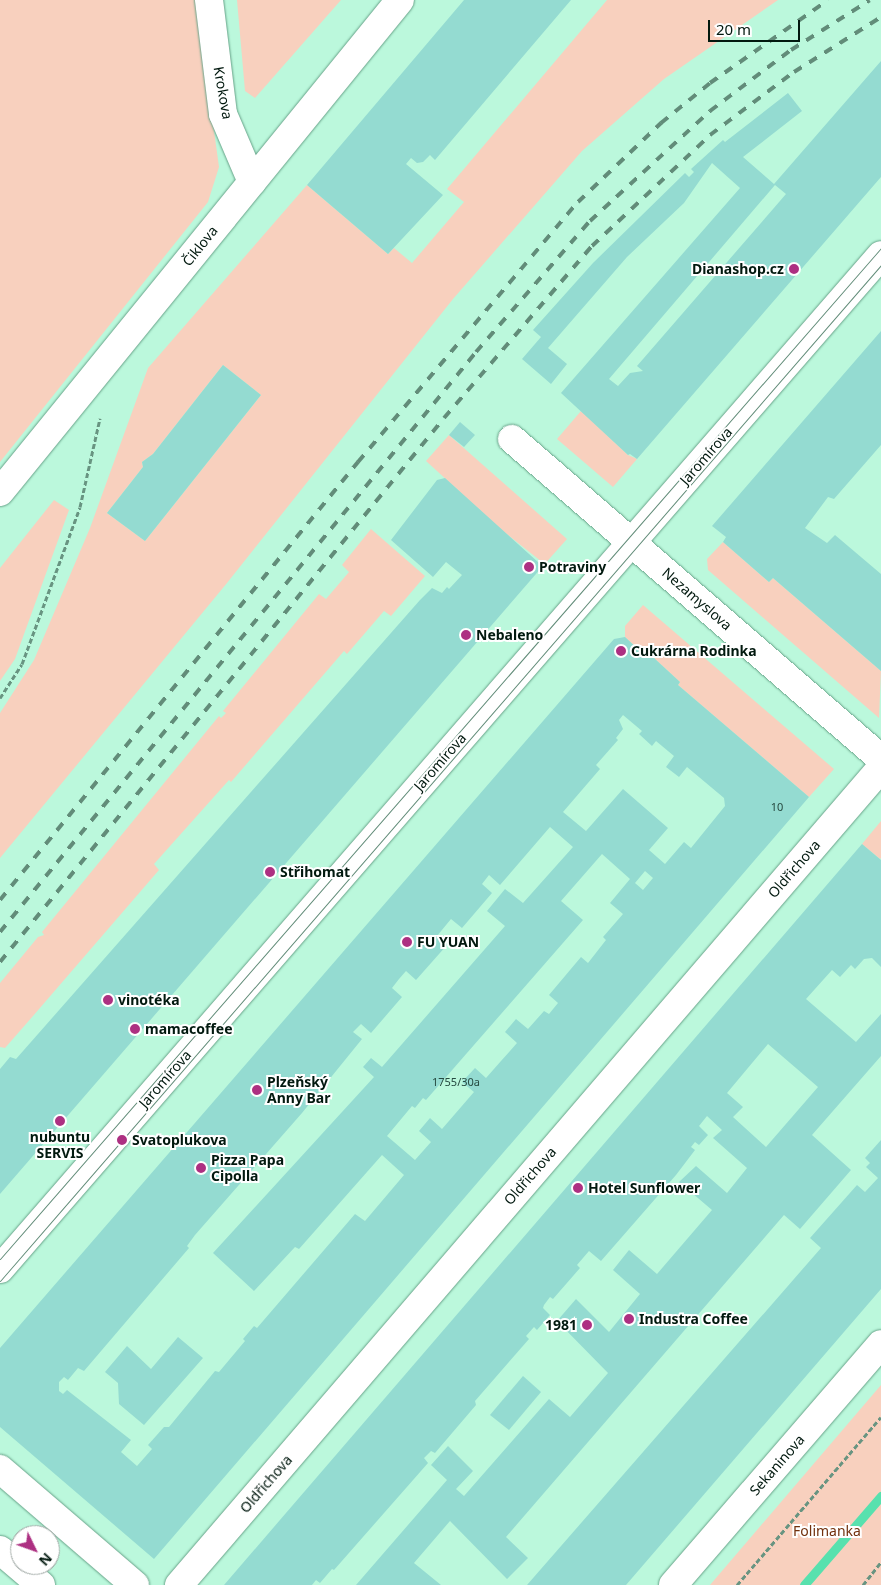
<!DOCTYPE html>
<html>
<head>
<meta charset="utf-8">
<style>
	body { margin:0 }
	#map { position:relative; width:881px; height:1585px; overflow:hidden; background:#bbf8dc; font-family:"Noto Sans",sans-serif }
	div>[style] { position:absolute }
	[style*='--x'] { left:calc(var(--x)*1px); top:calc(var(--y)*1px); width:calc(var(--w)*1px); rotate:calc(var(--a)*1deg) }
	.green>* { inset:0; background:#f8d0be }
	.stream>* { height:9px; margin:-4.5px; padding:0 4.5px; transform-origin:4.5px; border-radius:4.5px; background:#58e1ae }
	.building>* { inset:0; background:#94dbd1 }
	.path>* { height:3px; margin-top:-1.5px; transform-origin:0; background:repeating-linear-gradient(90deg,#689481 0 5px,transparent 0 7.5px) }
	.roads { filter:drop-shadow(0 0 1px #67a288) drop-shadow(0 0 1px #67a288) }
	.street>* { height:28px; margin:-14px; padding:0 14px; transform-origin:14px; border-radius:14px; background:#fff }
	.secondary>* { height:28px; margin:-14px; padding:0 14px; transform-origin:14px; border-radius:14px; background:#fff }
	.tram>* { height:1px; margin:-0.5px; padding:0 0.5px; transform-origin:0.5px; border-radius:0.5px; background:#628c79 }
	.rail>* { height:4px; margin-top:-2px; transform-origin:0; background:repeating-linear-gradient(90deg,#628c79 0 9px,transparent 0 18px) }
	.dots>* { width:14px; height:14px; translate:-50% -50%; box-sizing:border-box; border:2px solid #fff; border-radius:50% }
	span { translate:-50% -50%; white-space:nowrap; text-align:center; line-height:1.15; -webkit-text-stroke:4px #fff; paint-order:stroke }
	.number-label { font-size:11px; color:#264a40 }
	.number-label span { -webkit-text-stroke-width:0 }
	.street-label { font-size:14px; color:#02190f }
	.poi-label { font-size:14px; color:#02190f; font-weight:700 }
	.right { translate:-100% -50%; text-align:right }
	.left { translate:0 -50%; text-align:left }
	.park-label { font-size:14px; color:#72310d }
	.north { position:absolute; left:10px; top:1525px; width:50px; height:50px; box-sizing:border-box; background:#fff; border:1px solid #9aa39f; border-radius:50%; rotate:132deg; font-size:14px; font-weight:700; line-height:20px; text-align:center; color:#02190f }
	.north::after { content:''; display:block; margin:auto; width:18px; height:22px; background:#ad3082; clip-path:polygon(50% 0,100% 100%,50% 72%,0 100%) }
	.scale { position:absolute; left:708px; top:20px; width:92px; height:22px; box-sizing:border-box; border:2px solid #02190f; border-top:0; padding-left:6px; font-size:15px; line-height:18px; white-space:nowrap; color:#02190f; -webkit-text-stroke:4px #fff; paint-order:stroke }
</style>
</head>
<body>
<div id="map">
	<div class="green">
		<div style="clip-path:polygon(0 0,196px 0,219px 167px,208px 202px,0 462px)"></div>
		<div style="clip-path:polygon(237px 0,341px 0,255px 98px,245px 91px)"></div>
		<div style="clip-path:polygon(evenodd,607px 0,778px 0,664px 79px,582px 151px,453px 299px,227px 583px,0 858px,0 713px,34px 660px,90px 528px,148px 368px,307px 185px,388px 254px,394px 248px,412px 263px,464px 202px,447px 189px,607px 0,223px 365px,261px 395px,145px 541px,107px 513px,143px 467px,142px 462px,153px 454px,223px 365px)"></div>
		<div style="clip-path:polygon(581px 411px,628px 455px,637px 459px,613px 487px,557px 439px)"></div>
		<div style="clip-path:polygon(449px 435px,567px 539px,542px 567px,542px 562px,503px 531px,426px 461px)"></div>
		<div style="clip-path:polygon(54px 500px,69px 510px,15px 659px,0 681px,0 568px)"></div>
		<div style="clip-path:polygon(371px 529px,425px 576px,391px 616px,384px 611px,347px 654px,344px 651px,231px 782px,229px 780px,154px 864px,159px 870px,33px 1016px,5px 1048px,0 1047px,0 983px,38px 937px,44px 935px,42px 932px,219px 716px,221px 718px,226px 713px,223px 711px,319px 594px,326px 599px,349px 572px,342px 565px)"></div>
		<div style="clip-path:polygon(723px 542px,769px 582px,773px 578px,881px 671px,879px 718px,708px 570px,707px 559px)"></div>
		<div style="clip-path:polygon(643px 605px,834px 769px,809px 797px,678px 685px,680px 682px,641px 646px,638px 649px,625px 637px,625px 626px)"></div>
		<div style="clip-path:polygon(881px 821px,881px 858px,880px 859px,862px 844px)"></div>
		<div style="clip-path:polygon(881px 1385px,881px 1585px,710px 1585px)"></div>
	</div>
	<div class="stream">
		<div style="--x:804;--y:1585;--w:118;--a:-49.1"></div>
	</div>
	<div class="building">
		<div style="clip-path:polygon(464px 0,571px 0,435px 160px,430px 155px,423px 162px,417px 163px,411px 158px,406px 164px,443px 195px,388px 254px,307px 185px)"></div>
		<div style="clip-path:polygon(evenodd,881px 61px,881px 177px,637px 459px,630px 454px,628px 455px,561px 393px,740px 188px,712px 163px,684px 203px,627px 257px,548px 348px,567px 364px,551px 384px,522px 359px,541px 337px,533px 330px,593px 263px,685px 173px,689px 177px,694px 172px,691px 169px,723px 140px,725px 142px,788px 93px,802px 111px,743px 157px,774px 184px,881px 61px,775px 185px,786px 194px,637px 366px,643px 371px,630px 373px,618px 386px,609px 379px,775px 185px)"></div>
		<div style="clip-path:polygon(881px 331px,881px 445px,834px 499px,828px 497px,805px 528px,827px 543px,835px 535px,881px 574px,881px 671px,773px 578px,769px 582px,723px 542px,726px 537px,712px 526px)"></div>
		<div style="clip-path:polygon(223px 365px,261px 395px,145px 541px,107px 513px,143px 467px,142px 462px,153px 454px)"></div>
		<div style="clip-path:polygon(460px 422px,475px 435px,464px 447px,449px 435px)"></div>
		<div style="clip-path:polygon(445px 478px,539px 563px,542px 561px,542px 567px,0 1194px,0 1069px,10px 1057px,16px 1059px,420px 600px,432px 588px,442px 593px,447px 587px,449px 589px,462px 575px,446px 562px,433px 577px,391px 540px,437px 480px)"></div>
		<div style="clip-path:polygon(evenodd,625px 637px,638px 649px,641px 646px,680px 682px,678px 685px,809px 797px,154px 1559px,0 1427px,0 1348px,614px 639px,625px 637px,623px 715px,642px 731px,639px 734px,652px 746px,656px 741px,674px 756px,666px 767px,679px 777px,687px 767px,724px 798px,725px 806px,691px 848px,684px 842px,665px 864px,649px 850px,668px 828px,623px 789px,586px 831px,563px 812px,600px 769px,596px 765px,618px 740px,616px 738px,623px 729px,619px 720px,623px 715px,625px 637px,550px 827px,573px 847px,523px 903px,505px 889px,487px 911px,505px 926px,382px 1067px,371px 1058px,363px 1067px,374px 1077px,213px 1253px,254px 1291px,295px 1247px,299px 1249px,382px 1155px,404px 1175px,365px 1221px,355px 1214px,257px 1328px,254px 1326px,243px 1339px,245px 1341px,219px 1372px,215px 1371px,169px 1427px,164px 1427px,148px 1445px,152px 1449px,137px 1466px,121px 1452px,131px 1440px,67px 1390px,63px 1394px,59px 1391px,59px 1382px,64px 1377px,68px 1380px,78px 1368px,84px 1371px,189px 1248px,187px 1246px,195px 1235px,302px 1113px,362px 1039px,353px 1032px,361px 1024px,371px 1033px,402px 997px,392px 988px,399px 979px,406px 971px,416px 980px,447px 945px,437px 936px,451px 919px,462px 928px,492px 893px,482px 884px,489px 875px,500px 885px,550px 827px,625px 637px,602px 854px,630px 879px,610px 903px,623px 914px,603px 937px,606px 940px,588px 963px,581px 957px,549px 995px,558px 1003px,549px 1014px,544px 1011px,528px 1029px,516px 1019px,505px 1032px,517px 1043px,501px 1061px,486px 1078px,475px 1068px,462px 1082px,474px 1092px,442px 1129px,430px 1118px,419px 1131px,431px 1142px,415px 1160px,387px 1136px,412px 1106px,415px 1108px,423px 1098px,426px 1100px,583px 920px,561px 901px,602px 854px,625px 637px,645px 871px,653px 878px,643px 890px,635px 883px,645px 871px)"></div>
		<div style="clip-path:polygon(evenodd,862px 844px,881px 860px,881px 967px,872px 958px,864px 959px,855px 969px,851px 965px,840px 977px,832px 970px,806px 999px,856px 1042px,881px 1014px,881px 1056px,812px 1135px,851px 1170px,800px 1229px,784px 1215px,506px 1537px,528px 1558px,507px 1579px,450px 1521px,414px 1563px,441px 1585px,356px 1585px,447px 1480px,431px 1465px,448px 1446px,473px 1471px,456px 1489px,464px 1496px,549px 1399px,570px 1417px,608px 1373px,557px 1321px,576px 1299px,609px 1332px,640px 1294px,613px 1270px,629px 1250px,657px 1274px,712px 1210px,679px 1182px,696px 1166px,727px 1193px,747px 1168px,713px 1138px,722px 1130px,707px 1116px,699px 1126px,708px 1135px,699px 1145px,695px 1142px,691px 1147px,695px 1150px,676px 1175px,601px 1261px,589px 1251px,577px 1265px,580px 1268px,553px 1299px,550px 1297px,544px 1305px,543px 1308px,550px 1315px,537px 1330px,534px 1327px,526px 1336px,529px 1339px,475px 1401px,476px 1405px,435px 1453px,431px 1451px,424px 1458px,428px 1463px,334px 1570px,332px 1569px,320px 1583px,316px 1580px,312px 1585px,224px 1585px,862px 844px,768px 1044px,818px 1087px,766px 1147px,733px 1117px,743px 1107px,727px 1093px,768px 1044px)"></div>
		<div style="clip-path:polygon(881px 1140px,881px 1289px,626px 1585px,527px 1585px,821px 1248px,810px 1238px,857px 1185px,865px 1192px,878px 1178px,866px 1167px,870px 1163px,865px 1158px)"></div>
		<div style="clip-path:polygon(178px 1337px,203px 1358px,144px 1425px,119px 1404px,118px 1383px,105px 1372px,127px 1346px,151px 1369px)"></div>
		<div style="clip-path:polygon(523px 1376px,541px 1392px,509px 1430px,490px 1415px)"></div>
	</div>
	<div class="path">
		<div style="--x:0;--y:698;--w:40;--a:-57.1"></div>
		<div style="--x:22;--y:664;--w:167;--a:-69.7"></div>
		<div style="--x:80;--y:507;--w:91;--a:-77.3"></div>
		<div style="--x:737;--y:1585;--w:221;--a:-49.4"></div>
		<div style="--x:863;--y:1585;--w:29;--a:-52"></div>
	</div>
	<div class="roads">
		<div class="street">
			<div style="--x:209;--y:0;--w:115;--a:83"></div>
			<div style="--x:223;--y:114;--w:74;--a:66.9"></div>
			<div style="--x:512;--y:439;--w:488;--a:40.9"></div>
			<div style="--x:0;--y:1469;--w:178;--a:40.7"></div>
			<div style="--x:179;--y:1585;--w:1077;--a:-49.33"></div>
		</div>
		<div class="secondary">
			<div style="--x:0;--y:492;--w:634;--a:-50.89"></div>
			<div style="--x:0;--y:1269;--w:1343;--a:-49.01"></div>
			<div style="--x:0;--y:1550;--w:54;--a:40.5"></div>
			<div style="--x:673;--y:1585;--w:318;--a:-49.2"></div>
		</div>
	</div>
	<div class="tram">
		<div style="--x:0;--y:1259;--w:1341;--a:-48.93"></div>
		<div style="--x:0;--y:1281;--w:1345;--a:-49.07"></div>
	</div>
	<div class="rail">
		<div style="--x:0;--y:900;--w:566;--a:-50.74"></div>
		<div style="--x:358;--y:462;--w:341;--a:-49.8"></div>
		<div style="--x:578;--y:202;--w:115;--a:-43.6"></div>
		<div style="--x:661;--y:123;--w:63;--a:-39.2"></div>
		<div style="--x:710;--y:83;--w:144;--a:-35.1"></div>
		<div style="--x:0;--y:932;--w:750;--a:-50.62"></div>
		<div style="--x:476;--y:352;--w:174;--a:-49"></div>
		<div style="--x:590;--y:221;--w:163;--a:-42.5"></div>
		<div style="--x:710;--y:111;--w:101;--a:-37"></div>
		<div style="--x:791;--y:50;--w:93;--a:-32.3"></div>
		<div style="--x:0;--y:962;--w:702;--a:-50.78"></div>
		<div style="--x:444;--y:418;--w:227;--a:-49.3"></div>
		<div style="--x:592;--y:246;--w:162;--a:-43.2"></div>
		<div style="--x:710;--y:135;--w:105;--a:-36.9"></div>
		<div style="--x:794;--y:72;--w:103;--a:-32.3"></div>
	</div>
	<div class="dots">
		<div style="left:794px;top:269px;background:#ad3082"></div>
		<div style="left:529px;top:567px;background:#ad3082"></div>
		<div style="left:466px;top:635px;background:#ad3082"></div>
		<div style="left:621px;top:651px;background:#ad3082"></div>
		<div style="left:270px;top:872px;background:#ad3082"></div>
		<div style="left:407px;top:942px;background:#ad3082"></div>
		<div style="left:108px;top:1000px;background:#ad3082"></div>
		<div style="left:135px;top:1029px;background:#ad3082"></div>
		<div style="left:257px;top:1090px;background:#ad3082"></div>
		<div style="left:60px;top:1121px;background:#ad3082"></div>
		<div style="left:122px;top:1140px;background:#ad3082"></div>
		<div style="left:201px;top:1168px;background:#ad3082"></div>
		<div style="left:578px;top:1188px;background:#ad3082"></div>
		<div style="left:629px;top:1319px;background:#ad3082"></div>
		<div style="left:587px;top:1325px;background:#ad3082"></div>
	</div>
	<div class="number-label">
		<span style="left:777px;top:807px">10</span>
		<span style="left:456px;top:1082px">1755/30a</span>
	</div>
	<div class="street-label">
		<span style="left:223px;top:93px;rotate:80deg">Krokova</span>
		<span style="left:200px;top:246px;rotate:-51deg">Čiklova</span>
		<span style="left:706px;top:456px;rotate:-49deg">Jaromírova</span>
		<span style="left:697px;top:599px;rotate:41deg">Nezamyslova</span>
		<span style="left:440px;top:762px;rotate:-49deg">Jaromírova</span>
		<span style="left:794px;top:869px;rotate:-49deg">Oldřichova</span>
		<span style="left:165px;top:1079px;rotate:-49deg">Jaromírova</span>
		<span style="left:530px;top:1176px;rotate:-49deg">Oldřichova</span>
		<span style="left:777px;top:1465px;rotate:-49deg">Sekaninova</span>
		<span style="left:266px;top:1484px;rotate:-49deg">Oldřichova</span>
	</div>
	<div class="poi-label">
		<span class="right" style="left:784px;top:269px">Dianashop.cz</span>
		<span class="left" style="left:539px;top:567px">Potraviny</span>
		<span class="left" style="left:476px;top:635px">Nebaleno</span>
		<span class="left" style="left:631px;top:651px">Cukrárna Rodinka</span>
		<span class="left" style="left:280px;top:872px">Střihomat</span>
		<span class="left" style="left:417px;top:942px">FU YUAN</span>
		<span class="left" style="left:118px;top:1000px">vinotéka</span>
		<span class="left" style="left:145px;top:1029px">mamacoffee</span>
		<span class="left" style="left:267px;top:1090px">Plzeňský<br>Anny Bar</span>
		<span style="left:60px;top:1145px">nubuntu<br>SERVIS</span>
		<span class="left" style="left:132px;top:1140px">Svatoplukova</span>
		<span class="left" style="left:211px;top:1168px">Pizza Papa<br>Cipolla</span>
		<span class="left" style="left:588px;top:1188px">Hotel Sunflower</span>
		<span class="left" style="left:639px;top:1319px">Industra Coffee</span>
		<span class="right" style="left:577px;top:1325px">1981</span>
	</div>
	<div class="park-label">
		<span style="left:827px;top:1531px">Folimanka</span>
	</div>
	<div class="north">N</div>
	<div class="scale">20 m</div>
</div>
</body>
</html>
